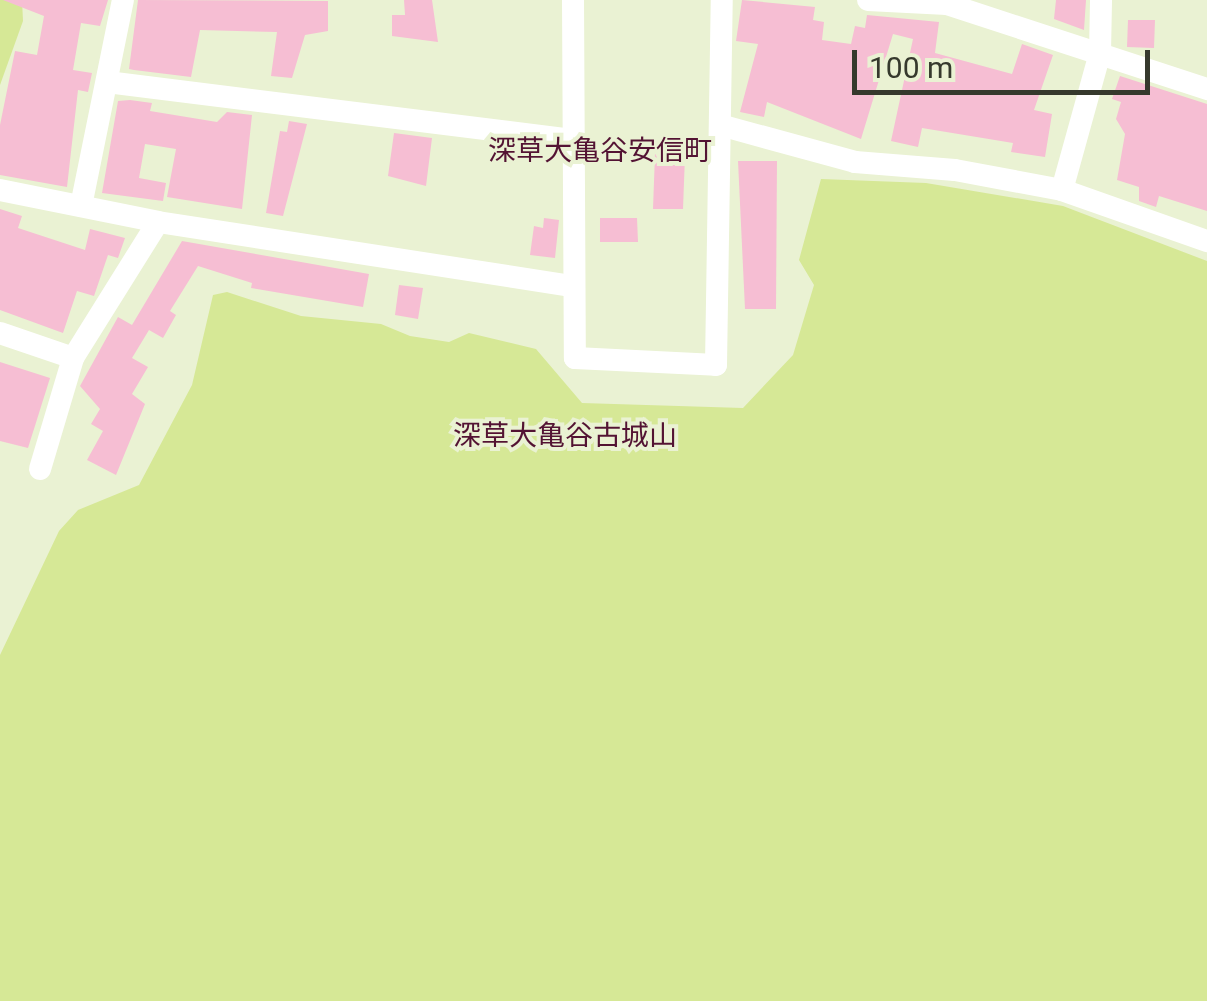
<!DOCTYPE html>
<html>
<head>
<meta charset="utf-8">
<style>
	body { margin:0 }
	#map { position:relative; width:1207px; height:1001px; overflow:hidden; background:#eaf2d3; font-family:Roboto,"Noto Sans JP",sans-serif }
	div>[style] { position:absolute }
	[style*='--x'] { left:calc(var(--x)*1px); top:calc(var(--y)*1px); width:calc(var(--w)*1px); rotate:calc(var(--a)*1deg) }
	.green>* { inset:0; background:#d6e896 }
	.building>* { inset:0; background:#f6bed3 }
	.minor>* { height:22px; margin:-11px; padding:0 11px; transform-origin:11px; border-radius:11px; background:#fff }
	span { translate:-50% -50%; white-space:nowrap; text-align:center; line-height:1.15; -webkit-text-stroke:8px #eaf2d3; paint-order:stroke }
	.neighbourhood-label { font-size:28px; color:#531333 }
	.scale { position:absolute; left:852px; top:50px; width:298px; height:45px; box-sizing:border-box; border:5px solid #36392d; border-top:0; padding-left:12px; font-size:30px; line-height:35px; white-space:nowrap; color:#36392d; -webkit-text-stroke:8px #eaf2d3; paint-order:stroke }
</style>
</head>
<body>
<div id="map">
	<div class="green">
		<div style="clip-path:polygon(0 0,22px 0,23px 21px,0 85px)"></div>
		<div style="clip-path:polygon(821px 179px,926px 183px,1063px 206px,1207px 261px,1207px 1001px,0 1001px,0 655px,59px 531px,78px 510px,139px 485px,192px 385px,213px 295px,227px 292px,301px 316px,381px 324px,410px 336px,449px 342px,469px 333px,536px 349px,582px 403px,743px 408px,793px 355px,814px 285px,799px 260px)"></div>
	</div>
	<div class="building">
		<div style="clip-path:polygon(3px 0,108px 0,100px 26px,81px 23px,73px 70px,92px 73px,88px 92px,78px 90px,67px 187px,0 175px,0 125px,15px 51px,37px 55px,44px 16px)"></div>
		<div style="clip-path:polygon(138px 0,328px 1px,328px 31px,305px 35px,292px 78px,271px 76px,277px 32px,200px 30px,191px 77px,134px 70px,129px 69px)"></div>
		<div style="clip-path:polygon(404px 0,432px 0,438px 42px,392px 36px,392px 15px,405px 15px)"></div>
		<div style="clip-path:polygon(742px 0,815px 7px,813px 20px,824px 22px,822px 40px,851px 44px,855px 26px,865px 28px,867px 15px,939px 22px,935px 53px,1012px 74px,1022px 44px,1053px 55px,1034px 110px,1052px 114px,1045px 157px,1011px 152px,1013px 143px,922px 128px,918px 147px,891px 141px,913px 39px,893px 34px,861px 139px,767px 102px,764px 117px,740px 112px,758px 44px,736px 41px)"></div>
		<div style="clip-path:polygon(1056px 0,1086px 0,1084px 30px,1054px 19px)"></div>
		<div style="clip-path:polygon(1128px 20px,1155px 20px,1154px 48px,1127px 47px)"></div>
		<div style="clip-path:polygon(1120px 76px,1207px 104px,1207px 211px,1159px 196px,1156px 207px,1139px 201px,1139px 187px,1117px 180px,1125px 134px,1116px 119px,1121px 102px,1112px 99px)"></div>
		<div style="clip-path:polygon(130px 100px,152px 103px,150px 111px,217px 122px,227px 112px,252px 115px,242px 209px,167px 197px,176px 149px,145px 144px,139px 178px,166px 183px,163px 201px,102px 193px,118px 101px)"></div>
		<div style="clip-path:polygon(289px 121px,307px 124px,283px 216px,266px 213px,280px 131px,287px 132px)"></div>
		<div style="clip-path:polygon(394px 133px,432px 138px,426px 186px,388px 176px)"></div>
		<div style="clip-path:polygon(655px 154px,685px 155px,683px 209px,653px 209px)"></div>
		<div style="clip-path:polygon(738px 161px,777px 161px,776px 309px,745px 309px)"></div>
		<div style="clip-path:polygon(0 209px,22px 216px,18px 228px,85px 250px,90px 229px,125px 238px,118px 258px,108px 255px,94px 296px,77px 291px,63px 333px,0 310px)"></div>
		<div style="clip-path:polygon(544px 218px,559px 220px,555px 258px,530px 255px,534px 226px,543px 228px)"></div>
		<div style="clip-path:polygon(600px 218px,637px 218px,638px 242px,600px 242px)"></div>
		<div style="clip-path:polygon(182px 241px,369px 274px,363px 307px,251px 288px,252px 283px,198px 266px,170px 311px,176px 315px,163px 338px,149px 330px,132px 358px,148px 367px,132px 394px,145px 404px,116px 475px,87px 460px,103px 431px,91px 424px,100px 409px,80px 386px,118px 317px,132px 325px)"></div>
		<div style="clip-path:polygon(399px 285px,423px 288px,418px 319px,395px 315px)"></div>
		<div style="clip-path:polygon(0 362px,50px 378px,28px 448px,0 441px)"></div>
	</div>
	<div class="minor">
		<div style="--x:573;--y:0;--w:358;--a:89.7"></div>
		<div style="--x:575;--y:358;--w:141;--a:2.8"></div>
		<div style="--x:716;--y:365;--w:365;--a:-89.1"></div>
		<div style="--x:868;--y:0;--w:79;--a:2.9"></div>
		<div style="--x:947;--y:4;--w:274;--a:18.1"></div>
		<div style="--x:107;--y:82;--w:469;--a:7.1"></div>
		<div style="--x:720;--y:125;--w:140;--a:15.3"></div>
		<div style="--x:855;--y:162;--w:100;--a:4.6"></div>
		<div style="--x:955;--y:170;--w:109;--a:10.6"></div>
		<div style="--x:1062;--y:190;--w:154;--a:19.4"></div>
		<div style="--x:0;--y:190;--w:161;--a:11.4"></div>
		<div style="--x:158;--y:222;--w:419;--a:8.8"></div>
		<div style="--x:1062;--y:190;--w:142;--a:-74.5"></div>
		<div style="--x:1100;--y:53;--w:53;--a:-88.9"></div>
		<div style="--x:81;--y:206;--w:210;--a:-78.5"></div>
		<div style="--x:0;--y:333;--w:77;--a:18.9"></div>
		<div style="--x:40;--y:469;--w:116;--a:-73.4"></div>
		<div style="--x:73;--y:358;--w:160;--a:-58"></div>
	</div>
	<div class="neighbourhood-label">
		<span style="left:600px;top:151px">深草大亀谷安信町</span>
		<span style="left:565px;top:436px">深草大亀谷古城山</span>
	</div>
	<div class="scale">100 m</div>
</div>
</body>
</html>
